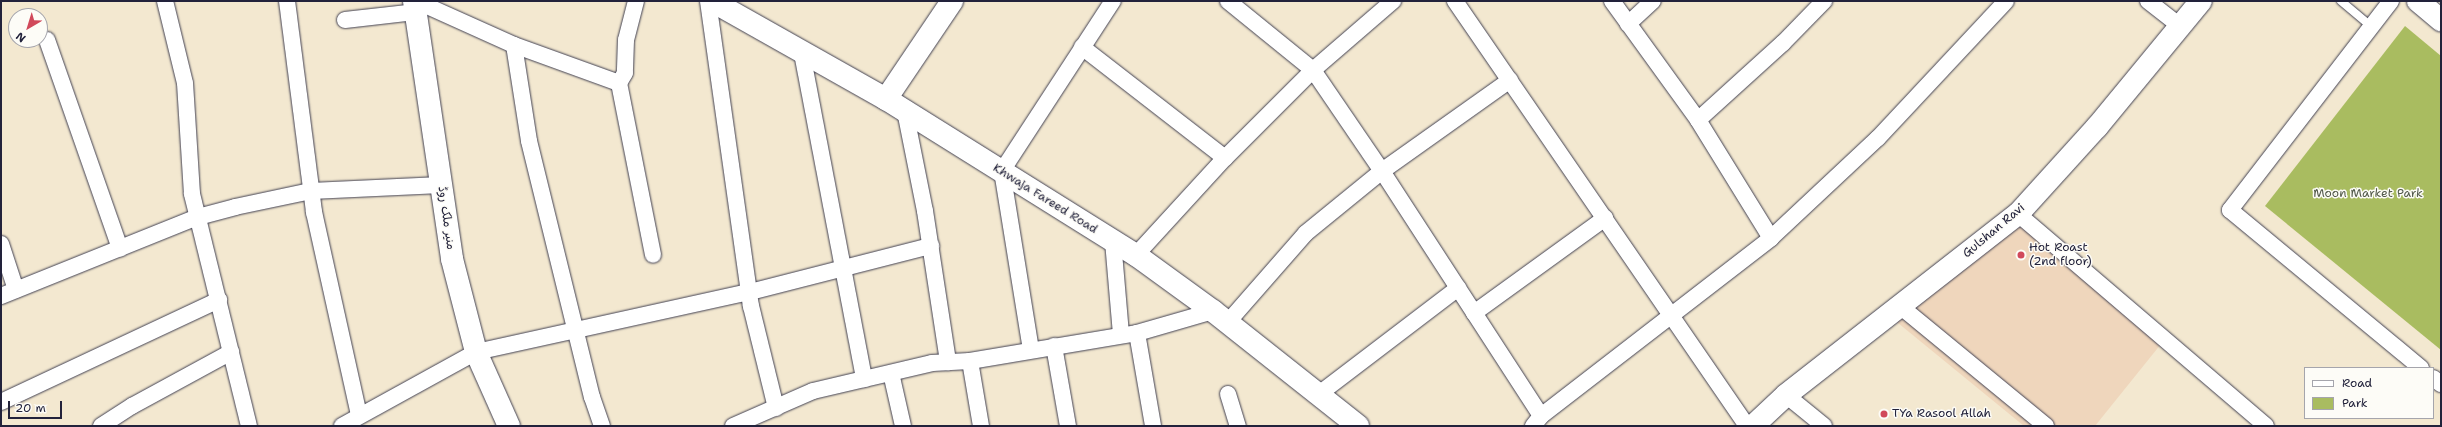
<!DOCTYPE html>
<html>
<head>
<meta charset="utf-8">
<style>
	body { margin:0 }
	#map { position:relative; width:2442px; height:427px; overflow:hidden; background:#f3e8d0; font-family:"Shantell Sans","Playpen Sans Arabic",sans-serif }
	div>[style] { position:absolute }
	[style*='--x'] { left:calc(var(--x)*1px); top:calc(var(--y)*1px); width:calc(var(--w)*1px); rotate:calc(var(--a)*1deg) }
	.built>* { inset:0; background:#efd6bc }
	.green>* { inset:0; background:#a9bc60 }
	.roads { filter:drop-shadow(0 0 1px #414051) drop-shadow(0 0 1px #414051) }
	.lane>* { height:8px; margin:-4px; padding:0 4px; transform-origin:4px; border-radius:4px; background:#fff }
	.street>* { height:16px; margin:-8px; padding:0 8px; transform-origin:8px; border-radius:8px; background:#fff }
	.secondary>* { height:22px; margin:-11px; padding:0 11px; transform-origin:11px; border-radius:11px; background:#fff }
	.dots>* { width:11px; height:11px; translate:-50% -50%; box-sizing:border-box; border:2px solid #fdfcf7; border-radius:50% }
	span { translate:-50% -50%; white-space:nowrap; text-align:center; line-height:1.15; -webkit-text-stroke:3px #fdfcf7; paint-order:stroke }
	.park-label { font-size:12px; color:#515848 }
	.street-label { font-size:12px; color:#22223b }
	.poi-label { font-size:12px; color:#22223b }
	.left { translate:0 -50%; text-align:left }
	.frame { position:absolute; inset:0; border:2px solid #22223b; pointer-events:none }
	.legend { position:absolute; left:2304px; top:367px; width:130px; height:52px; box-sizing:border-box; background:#fdfcf7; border:1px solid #a5a5ac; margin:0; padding:5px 7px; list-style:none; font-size:12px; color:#22223b }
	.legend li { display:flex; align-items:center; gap:8px; height:20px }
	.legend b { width:20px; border:1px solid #a5a5ac }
	.north { position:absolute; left:8px; top:8px; width:40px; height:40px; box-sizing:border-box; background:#fdfcf7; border:1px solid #a5a5ac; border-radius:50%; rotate:218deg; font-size:11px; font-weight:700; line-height:16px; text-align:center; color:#22223b }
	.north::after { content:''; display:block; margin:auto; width:14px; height:18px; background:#d1495b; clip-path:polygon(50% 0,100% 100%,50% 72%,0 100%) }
	.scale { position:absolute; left:8px; top:401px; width:54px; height:18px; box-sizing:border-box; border:2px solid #22223b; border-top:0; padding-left:5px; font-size:12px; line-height:14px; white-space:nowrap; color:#22223b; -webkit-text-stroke:3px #fdfcf7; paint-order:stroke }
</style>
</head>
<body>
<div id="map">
	<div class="built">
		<div style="clip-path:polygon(2018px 214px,2165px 339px,2095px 426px,2024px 426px,1887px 314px)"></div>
	</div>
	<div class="green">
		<div style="clip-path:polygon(2405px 26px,2441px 56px,2441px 350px,2265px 206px)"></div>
	</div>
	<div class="roads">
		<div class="lane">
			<div style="--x:2341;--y:1;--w:40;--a:40"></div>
		</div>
		<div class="street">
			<div style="--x:165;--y:1;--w:84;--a:76.3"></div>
			<div style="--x:185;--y:83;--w:111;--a:86.4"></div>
			<div style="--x:192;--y:194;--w:239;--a:76.2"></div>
			<div style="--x:287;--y:1;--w:213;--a:82.7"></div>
			<div style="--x:314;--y:212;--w:208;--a:77.5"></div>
			<div style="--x:416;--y:1;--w:107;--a:24.2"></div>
			<div style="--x:514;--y:45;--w:112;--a:19.9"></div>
			<div style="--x:636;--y:1;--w:40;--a:104.4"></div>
			<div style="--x:626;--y:40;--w:33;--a:92"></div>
			<div style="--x:625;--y:73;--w:12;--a:121"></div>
			<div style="--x:619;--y:83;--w:175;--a:78.8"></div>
			<div style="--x:708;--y:1;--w:308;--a:82"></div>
			<div style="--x:751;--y:306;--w:105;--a:76.2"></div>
			<div style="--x:1228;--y:1;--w:109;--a:39.1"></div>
			<div style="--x:1313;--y:70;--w:122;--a:55.7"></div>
			<div style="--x:1382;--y:171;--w:292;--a:57"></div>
			<div style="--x:1455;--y:1;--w:516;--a:55.51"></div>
			<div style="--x:1612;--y:1;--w:147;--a:54.1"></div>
			<div style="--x:1698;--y:120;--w:139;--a:58.3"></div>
			<div style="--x:2148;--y:1;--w:41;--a:38"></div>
			<div style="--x:2391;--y:1;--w:264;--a:127.6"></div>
			<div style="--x:2230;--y:210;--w:248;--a:39.6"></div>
			<div style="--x:345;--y:20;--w:70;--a:-6.5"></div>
			<div style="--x:1628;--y:24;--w:34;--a:-43"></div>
			<div style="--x:47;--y:40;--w:221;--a:70.7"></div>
			<div style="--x:514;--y:45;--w:97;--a:81.1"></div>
			<div style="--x:529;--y:141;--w:264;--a:76.2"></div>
			<div style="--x:592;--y:397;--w:31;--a:71"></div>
			<div style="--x:1082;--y:47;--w:181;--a:37.8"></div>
			<div style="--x:802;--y:53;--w:332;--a:79.2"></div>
			<div style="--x:905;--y:111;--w:102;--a:78.7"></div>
			<div style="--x:925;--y:211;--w:153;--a:81.3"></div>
			<div style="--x:1698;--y:120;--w:115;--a:-42.2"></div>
			<div style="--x:1783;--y:43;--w:59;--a:-45.7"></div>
			<div style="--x:2018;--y:214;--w:326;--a:40.5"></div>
			<div style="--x:1113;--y:241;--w:94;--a:85.1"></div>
			<div style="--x:1;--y:244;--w:48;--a:71.9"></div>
			<div style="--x:1136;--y:255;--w:132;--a:-47.5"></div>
			<div style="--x:1225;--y:158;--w:124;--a:-45"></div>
			<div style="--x:1313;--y:70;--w:106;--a:-40.8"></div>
			<div style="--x:1;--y:296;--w:212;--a:-21.9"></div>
			<div style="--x:198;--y:217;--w:38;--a:-15"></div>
			<div style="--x:235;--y:207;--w:78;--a:-11.9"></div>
			<div style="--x:311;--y:191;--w:130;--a:-2.6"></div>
			<div style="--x:1900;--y:306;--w:189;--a:39.4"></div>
			<div style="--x:1474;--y:313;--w:162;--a:-35.9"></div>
			<div style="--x:1228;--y:322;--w:118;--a:-48.8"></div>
			<div style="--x:1306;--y:233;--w:98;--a:-39.2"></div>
			<div style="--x:1382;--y:171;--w:157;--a:-35.4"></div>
			<div style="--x:1137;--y:333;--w:94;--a:80.2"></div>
			<div style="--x:1054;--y:346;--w:81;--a:80.1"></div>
			<div style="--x:1031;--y:350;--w:181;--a:-99.2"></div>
			<div style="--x:1002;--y:171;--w:203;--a:-56.9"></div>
			<div style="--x:970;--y:361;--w:66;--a:80.4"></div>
			<div style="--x:891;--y:373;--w:54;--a:77.2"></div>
			<div style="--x:2433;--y:378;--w:10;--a:37"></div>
			<div style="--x:1228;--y:394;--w:34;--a:73"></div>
			<div style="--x:1319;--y:394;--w:175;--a:-37.3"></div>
			<div style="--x:1786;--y:395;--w:49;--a:39.2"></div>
			<div style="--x:1;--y:402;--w:241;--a:-25.1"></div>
			<div style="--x:101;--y:426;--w:37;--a:-33"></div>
			<div style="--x:132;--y:406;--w:113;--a:-28.6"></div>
			<div style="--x:342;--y:426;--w:153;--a:-28.9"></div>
			<div style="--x:476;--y:352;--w:280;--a:-12.4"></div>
			<div style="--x:750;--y:292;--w:187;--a:-14.3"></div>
			<div style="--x:733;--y:426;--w:87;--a:-23.6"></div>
			<div style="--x:813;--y:391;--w:122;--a:-13.2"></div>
			<div style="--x:932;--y:363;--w:38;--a:-3"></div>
			<div style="--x:970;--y:361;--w:169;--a:-9.5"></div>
			<div style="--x:1137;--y:333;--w:79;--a:-16.1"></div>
			<div style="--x:1533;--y:426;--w:13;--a:-51"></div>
			<div style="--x:1541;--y:416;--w:291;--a:-37.7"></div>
			<div style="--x:1771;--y:238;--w:146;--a:-43.1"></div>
			<div style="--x:1878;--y:138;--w:187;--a:-46.9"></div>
		</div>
		<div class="secondary">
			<div style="--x:414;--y:1;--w:261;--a:81.6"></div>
			<div style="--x:452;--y:259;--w:96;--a:75.5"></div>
			<div style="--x:476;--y:352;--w:81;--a:66"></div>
			<div style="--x:712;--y:1;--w:200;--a:29.4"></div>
			<div style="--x:886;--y:99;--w:295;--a:32"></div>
			<div style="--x:1136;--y:255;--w:95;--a:36"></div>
			<div style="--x:1213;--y:311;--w:185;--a:38.4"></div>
			<div style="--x:2418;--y:1;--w:30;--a:40"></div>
			<div style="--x:886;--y:99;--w:118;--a:-56"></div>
			<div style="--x:1753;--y:426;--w:45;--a:-43.2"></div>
			<div style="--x:1786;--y:395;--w:294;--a:-38"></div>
			<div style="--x:2018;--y:214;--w:118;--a:-47.8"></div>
			<div style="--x:2097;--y:127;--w:163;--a:-50.5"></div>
		</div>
	</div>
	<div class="dots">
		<div style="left:2021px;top:255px;background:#d1495b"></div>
		<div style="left:1884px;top:414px;background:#d1495b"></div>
	</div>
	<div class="park-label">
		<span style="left:2368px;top:194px">Moon Market Park</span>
	</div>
	<div class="street-label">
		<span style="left:1045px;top:199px;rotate:32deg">Khwaja Fareed Road</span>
		<span style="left:446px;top:218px;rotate:82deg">منیر ملک روڈ</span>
		<span style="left:1994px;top:231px;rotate:-40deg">Gulshan Ravi</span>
	</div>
	<div class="poi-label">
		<span class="left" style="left:2029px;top:255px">Hot Roast<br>(2nd floor)</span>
		<span class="left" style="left:1892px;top:414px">TYa Rasool Allah</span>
	</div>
	<div class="frame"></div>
	<ul class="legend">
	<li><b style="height:5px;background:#fff"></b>Road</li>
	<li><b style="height:11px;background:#a9bc60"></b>Park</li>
	</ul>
	<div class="north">N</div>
	<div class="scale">20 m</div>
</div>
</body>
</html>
